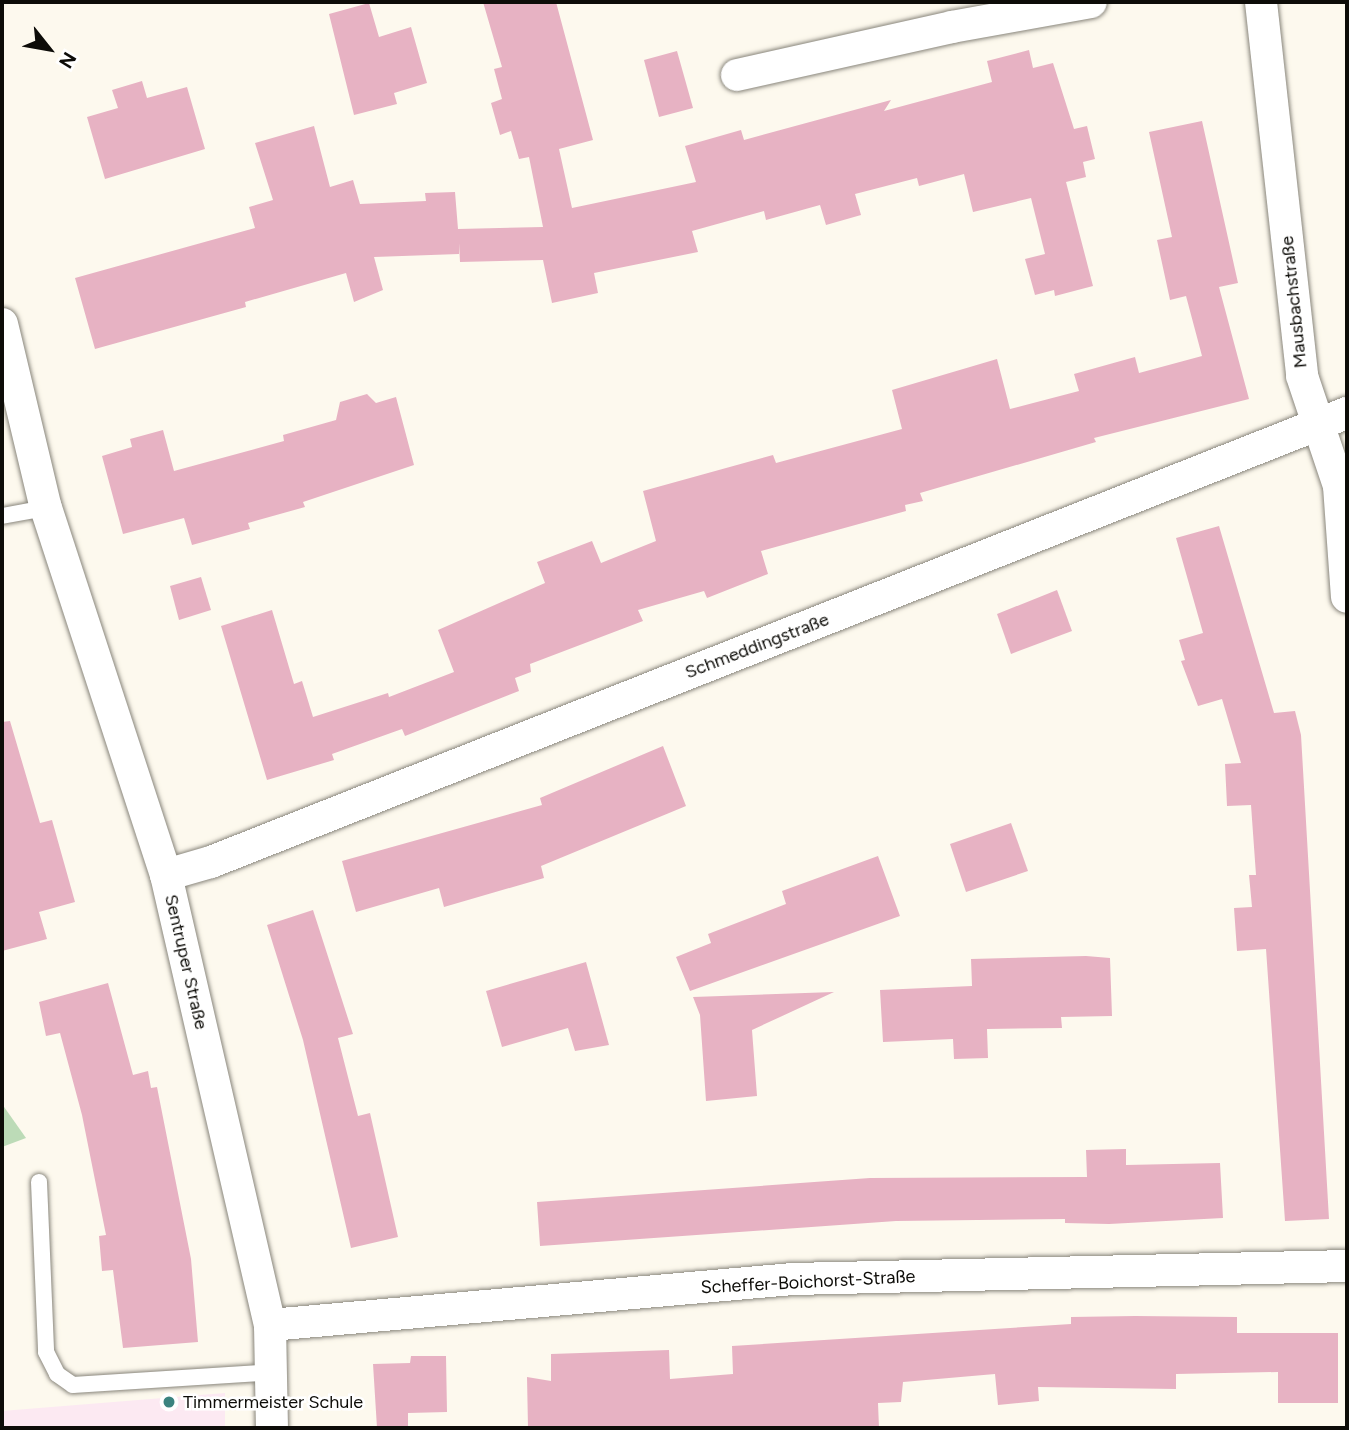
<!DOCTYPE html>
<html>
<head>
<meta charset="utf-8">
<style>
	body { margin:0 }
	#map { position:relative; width:1349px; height:1430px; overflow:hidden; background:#fdf9ee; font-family:Figtree,sans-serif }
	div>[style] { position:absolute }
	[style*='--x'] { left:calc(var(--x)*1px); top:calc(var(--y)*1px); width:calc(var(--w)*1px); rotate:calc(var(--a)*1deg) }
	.education>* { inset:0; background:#fce9f2 }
	.green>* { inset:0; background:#bcdbb7 }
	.building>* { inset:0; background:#e7b2c3 }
	.roads { filter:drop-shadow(0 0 2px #89867c) drop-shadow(0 0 2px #89867c) }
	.service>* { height:16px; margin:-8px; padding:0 8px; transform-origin:8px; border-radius:8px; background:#fff }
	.minor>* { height:32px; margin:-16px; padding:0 16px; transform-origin:16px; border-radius:16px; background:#fff }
	.dots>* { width:19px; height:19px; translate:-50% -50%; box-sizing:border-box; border:4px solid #fff; border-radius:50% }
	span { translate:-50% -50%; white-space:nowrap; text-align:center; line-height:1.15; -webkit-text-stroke:5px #fff; paint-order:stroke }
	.street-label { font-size:18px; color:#0d0c08 }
	.poi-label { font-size:18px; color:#0d0c08 }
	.left { translate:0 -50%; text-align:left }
	.frame { position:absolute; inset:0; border:4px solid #0d0c08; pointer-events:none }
	.north { position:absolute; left:14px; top:14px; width:70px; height:70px; -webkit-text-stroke:5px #fff; paint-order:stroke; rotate:121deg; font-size:19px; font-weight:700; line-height:28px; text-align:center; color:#0d0c08 }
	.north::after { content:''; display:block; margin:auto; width:24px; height:32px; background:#0d0c08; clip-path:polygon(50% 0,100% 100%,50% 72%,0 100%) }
</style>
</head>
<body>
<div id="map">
	<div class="education">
		<div style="clip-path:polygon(225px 1393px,225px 1428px,2px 1428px,2px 1411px)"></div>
	</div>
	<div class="green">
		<div style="clip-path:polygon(2px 1104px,26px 1138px,2px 1147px)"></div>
	</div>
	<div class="building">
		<div style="clip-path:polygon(483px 2px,556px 2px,593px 140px,559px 149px,572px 208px,696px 182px,685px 146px,741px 130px,744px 140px,891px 100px,884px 111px,992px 82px,987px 61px,1029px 50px,1033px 68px,1053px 63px,1074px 129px,1087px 126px,1095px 159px,1083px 162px,1086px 177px,1066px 182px,1093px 286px,1055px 296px,1054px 290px,1035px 295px,1025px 259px,1045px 254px,1031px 198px,973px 212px,964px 174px,919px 186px,917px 178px,855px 194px,861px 215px,826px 225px,820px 205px,766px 220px,764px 211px,692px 231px,698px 252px,594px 273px,598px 293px,552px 303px,543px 260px,460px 262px,459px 243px,459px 254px,374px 257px,383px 290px,354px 302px,346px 273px,245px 302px,246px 307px,95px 349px,75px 278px,255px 228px,249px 207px,273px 200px,255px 143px,314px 126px,330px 187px,353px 180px,360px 204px,426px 201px,425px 193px,455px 192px,458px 229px,543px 227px,529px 157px,519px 159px,511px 131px,500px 135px,491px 103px,502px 99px,494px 69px,502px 67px)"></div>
		<div style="clip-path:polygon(369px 3px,379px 37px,411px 27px,427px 83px,394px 93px,397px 104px,354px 115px,329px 14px)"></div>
		<div style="clip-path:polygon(677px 51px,693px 108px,659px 117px,644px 60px)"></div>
		<div style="clip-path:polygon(142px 81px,147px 98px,187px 87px,205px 149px,105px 179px,87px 117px,118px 108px,112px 90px)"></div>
		<div style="clip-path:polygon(1202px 121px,1238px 283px,1219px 287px,1249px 399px,1094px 438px,1096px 442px,920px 493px,923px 501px,905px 505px,906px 511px,761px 551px,768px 574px,707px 598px,704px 591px,638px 610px,643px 621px,530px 664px,531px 672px,515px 678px,519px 691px,405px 736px,402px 729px,332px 754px,334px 760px,267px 780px,221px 626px,272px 610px,294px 684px,302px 681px,313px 717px,388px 693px,389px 697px,454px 672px,438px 630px,545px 583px,537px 562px,592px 541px,601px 563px,656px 541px,643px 491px,773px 455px,776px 463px,902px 429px,892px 390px,997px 359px,1010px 409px,1079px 391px,1074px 374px,1135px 357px,1139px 373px,1202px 356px,1186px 296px,1170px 300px,1157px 240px,1172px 237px,1149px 132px)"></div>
		<div style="clip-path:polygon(367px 394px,376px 403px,396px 397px,414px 465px,303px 502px,305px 507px,248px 523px,250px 529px,192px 545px,184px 518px,123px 534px,102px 456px,132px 447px,130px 439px,163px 430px,174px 471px,284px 441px,283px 435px,336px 420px,340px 402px)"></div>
		<div style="clip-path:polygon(1219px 526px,1274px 713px,1295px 711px,1301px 735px,1329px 1219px,1285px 1221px,1266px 949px,1237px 951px,1234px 908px,1252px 907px,1249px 875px,1256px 875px,1251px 805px,1227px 806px,1225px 764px,1241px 763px,1222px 699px,1198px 706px,1181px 661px,1185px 660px,1179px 640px,1203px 633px,1176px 538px)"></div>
		<div style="clip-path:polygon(201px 577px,211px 610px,179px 620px,170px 586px)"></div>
		<div style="clip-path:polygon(1057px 590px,1072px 631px,1011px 654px,997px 614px)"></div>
		<div style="clip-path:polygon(10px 721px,40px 823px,52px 820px,75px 902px,39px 912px,47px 939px,2px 951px,2px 722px)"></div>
		<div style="clip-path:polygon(663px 746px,686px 806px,541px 866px,544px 878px,444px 907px,439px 888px,356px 912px,342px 861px,542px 805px,540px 798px)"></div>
		<div style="clip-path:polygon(1011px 823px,1028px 871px,966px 892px,950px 844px)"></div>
		<div style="clip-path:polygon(878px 856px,900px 916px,690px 991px,676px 957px,711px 943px,708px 934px,786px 904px,782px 891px)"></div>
		<div style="clip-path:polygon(313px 910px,353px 1034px,338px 1038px,358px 1116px,370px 1113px,398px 1237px,351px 1248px,303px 1040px,267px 925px)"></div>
		<div style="clip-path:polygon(1086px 956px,1110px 958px,1112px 1016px,1061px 1017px,1062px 1028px,987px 1029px,988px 1058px,954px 1059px,953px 1039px,883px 1042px,880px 990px,972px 986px,971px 959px)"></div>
		<div style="clip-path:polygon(586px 962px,609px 1045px,575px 1051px,568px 1028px,502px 1047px,486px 991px)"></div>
		<div style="clip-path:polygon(108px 983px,133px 1075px,148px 1071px,151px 1088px,157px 1087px,191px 1259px,198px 1342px,123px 1348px,113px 1270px,102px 1271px,99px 1236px,106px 1235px,82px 1115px,60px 1033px,46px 1036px,39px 1002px)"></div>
		<div style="clip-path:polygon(834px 992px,752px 1030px,757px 1096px,706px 1101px,700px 1015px,693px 997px)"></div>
		<div style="clip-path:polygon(1126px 1149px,1126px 1165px,1220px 1163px,1223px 1218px,1109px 1224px,1065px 1223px,1065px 1219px,896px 1221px,540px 1246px,537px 1202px,870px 1178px,1087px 1177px,1086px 1150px)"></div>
		<div style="clip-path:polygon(1135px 1316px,1237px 1317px,1237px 1333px,1338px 1333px,1338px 1403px,1278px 1403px,1278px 1372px,1176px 1374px,1176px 1389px,1038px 1387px,1039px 1401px,998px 1405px,995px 1374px,903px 1382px,901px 1402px,878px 1403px,879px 1428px,528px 1428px,527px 1377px,551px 1381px,551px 1354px,669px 1350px,670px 1379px,733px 1374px,732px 1346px,1071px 1324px,1071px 1317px)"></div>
		<div style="clip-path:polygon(411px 1356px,446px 1356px,447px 1412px,408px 1413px,408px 1428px,377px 1428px,373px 1364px,410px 1363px)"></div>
	</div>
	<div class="roads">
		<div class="service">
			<div style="--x:2;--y:516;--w:45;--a:-10.3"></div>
			<div style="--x:39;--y:1182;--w:170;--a:87.6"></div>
			<div style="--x:46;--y:1352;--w:25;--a:63"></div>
			<div style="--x:57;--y:1374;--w:19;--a:35"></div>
			<div style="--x:73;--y:1385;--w:199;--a:-3.7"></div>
		</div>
		<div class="minor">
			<div style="--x:1261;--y:2;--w:376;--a:83.7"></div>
			<div style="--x:1302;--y:376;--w:116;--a:71.4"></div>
			<div style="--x:1339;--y:486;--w:111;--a:85.9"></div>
			<div style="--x:737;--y:75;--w:220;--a:-12.6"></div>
			<div style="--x:952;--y:27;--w:141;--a:-10.2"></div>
			<div style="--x:2;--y:324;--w:189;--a:76.6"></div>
			<div style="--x:46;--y:508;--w:386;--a:71.9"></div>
			<div style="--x:166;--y:875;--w:462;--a:77"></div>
			<div style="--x:270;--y:1325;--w:103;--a:88.9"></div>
			<div style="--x:166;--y:875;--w:47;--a:-16.1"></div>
			<div style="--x:211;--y:862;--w:1222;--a:-21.57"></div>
			<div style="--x:270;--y:1325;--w:525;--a:-5.03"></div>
			<div style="--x:793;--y:1279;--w:554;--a:-1.34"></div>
		</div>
	</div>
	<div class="dots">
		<div style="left:169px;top:1402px;background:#3b837f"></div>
	</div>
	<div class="street-label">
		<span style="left:1294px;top:302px;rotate:-96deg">Mausbachstraße</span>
		<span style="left:757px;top:646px;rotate:-21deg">Schmeddingstraße</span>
		<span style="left:186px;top:962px;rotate:77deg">Sentruper Straße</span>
		<span style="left:808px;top:1282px;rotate:-3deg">Scheffer-Boichorst-Straße</span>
	</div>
	<div class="poi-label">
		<span class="left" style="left:183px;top:1402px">Timmermeister Schule</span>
	</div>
	<div class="frame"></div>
	<div class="north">N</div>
</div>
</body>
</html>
